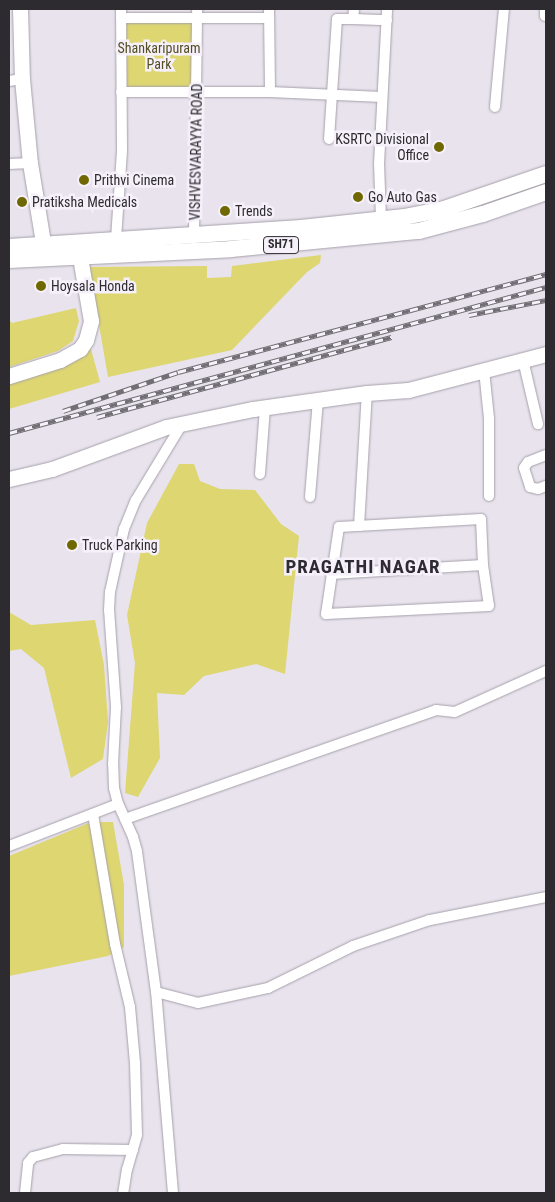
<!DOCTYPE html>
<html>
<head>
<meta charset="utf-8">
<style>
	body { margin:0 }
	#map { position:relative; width:555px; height:1202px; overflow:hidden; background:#e8e3ed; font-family:"Roboto Condensed",sans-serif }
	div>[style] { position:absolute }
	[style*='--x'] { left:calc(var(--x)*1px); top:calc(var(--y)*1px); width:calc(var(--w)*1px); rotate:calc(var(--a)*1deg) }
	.green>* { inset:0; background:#ddd671 }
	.roads { filter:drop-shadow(0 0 1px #a6a0aa) drop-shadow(0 0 1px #a6a0aa) }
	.street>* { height:10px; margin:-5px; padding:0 5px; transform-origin:5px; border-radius:5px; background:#fff }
	.secondary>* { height:15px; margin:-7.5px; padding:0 7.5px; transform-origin:7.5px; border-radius:7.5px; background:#fff }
	.primary>* { height:16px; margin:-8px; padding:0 8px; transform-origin:8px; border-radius:8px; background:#fff }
	.rail>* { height:4.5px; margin-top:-2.25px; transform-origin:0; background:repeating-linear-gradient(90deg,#f6f0fa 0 8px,#716e74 0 16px); box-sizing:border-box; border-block:1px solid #716e74 }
	.dots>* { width:14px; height:14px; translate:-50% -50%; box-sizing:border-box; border:2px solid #f6f0fa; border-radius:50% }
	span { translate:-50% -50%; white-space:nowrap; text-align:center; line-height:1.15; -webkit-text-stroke:5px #f6f0fa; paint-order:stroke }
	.shield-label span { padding:1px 4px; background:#f6f0fa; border:1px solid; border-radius:4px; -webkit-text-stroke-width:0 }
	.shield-label { font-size:12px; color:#2d2b2f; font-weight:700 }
	.park-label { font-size:14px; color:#534f23 }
	.poi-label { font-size:14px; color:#2d2b2f }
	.right { translate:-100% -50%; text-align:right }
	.left { translate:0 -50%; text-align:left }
	.street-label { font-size:14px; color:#2d2b2f }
	.district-label { font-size:19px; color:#2f2b32; font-weight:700; letter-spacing:1px }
	.frame { position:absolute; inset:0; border:10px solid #2d2b2f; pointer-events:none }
</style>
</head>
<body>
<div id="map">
	<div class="green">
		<div style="clip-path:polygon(194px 21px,194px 89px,125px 90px,124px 22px)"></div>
		<div style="clip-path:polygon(321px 255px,320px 263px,307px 272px,232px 350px,108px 377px,89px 267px,207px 266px,207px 278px,231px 277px,232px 266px)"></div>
		<div style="clip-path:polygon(76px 308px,79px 321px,73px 341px,58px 351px,9px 367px,9px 320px,12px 323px)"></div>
		<div style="clip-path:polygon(91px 349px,100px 382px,9px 409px,9px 383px,64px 365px)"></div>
		<div style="clip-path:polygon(179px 464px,194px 464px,200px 481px,220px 489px,255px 490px,281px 524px,299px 536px,285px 674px,256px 664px,204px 676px,184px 695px,157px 693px,160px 758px,138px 797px,125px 793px,135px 663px,127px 615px,147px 523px)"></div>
		<div style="clip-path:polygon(9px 612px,31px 625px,95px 620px,104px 665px,108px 722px,103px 759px,71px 778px,44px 668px,21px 649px,9px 651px)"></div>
		<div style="clip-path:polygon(91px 822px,113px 822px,124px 885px,124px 947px,108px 956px,9px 976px,9px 856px)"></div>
	</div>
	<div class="roads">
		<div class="street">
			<div style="--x:269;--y:9;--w:83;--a:89.3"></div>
			<div style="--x:545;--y:16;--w:7;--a:-90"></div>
			<div style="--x:121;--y:18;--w:148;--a:0"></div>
			<div style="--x:353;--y:19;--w:34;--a:2"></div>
			<div style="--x:9;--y:81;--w:13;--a:-9"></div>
			<div style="--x:121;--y:92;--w:149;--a:0"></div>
			<div style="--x:270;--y:92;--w:112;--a:2.6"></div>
			<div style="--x:495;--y:107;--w:98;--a:-84.8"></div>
			<div style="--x:329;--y:139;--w:120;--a:-86.2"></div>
			<div style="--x:337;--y:19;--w:16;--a:0"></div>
			<div style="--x:353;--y:19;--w:10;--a:-84"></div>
			<div style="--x:9;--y:164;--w:21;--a:-3"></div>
			<div style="--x:381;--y:220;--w:56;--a:-92"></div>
			<div style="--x:379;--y:164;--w:155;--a:-87"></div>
			<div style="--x:194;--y:236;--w:227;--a:-89.2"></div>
			<div style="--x:116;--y:239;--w:89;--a:-86.1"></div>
			<div style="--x:122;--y:150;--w:141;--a:-90.4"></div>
			<div style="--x:523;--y:360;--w:66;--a:76.8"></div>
			<div style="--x:484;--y:370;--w:48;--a:84.1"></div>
			<div style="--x:489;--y:418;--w:78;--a:90"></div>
			<div style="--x:546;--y:455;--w:19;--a:159"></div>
			<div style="--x:528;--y:462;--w:7;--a:124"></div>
			<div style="--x:524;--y:468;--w:20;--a:72"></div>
			<div style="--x:530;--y:487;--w:8;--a:14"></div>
			<div style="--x:538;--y:489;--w:9;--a:-21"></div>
			<div style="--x:260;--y:474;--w:67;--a:-85.7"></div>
			<div style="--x:310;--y:497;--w:98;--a:-85.3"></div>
			<div style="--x:481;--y:519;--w:46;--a:87.5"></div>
			<div style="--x:483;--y:565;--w:41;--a:81.7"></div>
			<div style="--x:489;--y:606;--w:163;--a:177.2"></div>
			<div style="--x:326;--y:614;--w:88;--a:-81.5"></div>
			<div style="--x:339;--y:527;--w:142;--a:-3.2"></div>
			<div style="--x:359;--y:526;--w:133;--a:-86.6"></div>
			<div style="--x:331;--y:574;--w:152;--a:-3.4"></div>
			<div style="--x:93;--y:814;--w:132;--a:80.4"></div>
			<div style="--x:115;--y:944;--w:65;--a:76.6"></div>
			<div style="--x:130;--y:1007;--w:56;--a:84.9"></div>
			<div style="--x:135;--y:1063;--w:72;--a:88.4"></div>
			<div style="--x:137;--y:1135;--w:35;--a:106"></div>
			<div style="--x:127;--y:1169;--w:24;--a:99"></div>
			<div style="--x:125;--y:819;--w:330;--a:-19.3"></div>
			<div style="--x:436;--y:710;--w:19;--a:6"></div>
			<div style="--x:455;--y:712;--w:100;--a:-24.3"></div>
			<div style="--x:9;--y:846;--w:117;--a:-21.1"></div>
			<div style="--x:156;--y:992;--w:43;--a:14.7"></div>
			<div style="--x:198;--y:1003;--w:72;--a:-12.1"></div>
			<div style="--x:268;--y:988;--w:95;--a:-26.3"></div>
			<div style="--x:353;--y:946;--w:81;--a:-18.7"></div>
			<div style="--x:430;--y:920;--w:118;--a:-11.2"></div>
			<div style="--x:25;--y:1193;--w:30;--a:-84"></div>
			<div style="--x:28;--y:1163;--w:8;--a:-50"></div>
			<div style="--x:33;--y:1157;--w:31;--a:-15"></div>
			<div style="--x:63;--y:1149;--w:70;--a:0.8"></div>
			<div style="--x:173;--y:1193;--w:202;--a:-94.8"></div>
			<div style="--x:156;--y:992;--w:142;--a:-97.7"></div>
			<div style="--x:137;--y:851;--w:15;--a:-106"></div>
			<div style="--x:133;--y:837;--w:36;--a:-114"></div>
			<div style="--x:118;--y:804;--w:16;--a:-104"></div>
			<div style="--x:114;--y:788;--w:24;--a:-92"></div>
			<div style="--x:113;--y:764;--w:57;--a:-87"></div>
			<div style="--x:116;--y:707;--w:97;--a:-94.1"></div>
			<div style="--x:109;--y:610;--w:18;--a:-87"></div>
			<div style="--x:110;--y:592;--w:65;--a:-77.5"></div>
			<div style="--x:124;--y:529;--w:31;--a:-68"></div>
			<div style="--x:136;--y:500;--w:89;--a:-58.8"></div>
		</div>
		<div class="secondary">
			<div style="--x:20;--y:9;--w:70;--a:88.4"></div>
			<div style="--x:22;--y:79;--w:84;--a:84.6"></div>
			<div style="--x:30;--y:163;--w:93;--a:80.7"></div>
			<div style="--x:9;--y:376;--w:53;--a:-17.4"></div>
			<div style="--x:60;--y:360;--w:23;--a:-29"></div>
			<div style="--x:80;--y:349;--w:11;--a:-56"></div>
			<div style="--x:86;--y:340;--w:20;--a:-75"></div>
			<div style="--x:91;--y:321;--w:76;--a:-99.8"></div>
			<div style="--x:9;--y:479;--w:44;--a:-13.1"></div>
			<div style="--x:52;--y:469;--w:121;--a:-20.2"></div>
			<div style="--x:166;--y:427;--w:89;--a:-11.7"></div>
			<div style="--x:253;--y:409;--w:115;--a:-8"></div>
			<div style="--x:367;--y:393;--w:41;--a:-4.2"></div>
			<div style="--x:408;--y:390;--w:143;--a:-14.6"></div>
		</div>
		<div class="primary">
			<div style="--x:9;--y:247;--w:293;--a:-3.7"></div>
			<div style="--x:301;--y:228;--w:104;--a:-6.1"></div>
			<div style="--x:404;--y:217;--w:38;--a:-11"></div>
			<div style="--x:441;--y:210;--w:111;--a:-18.9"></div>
			<div style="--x:9;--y:260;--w:222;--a:-2.8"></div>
			<div style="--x:231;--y:249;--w:189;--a:-5.5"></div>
			<div style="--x:419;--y:231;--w:66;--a:-14.9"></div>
			<div style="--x:483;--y:214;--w:67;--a:-19.2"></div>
		</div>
	</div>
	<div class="rail">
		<div style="--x:469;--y:315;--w:78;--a:-11"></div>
		<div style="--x:63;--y:411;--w:121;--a:-18.7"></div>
		<div style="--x:178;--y:372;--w:381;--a:-14.9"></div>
		<div style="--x:97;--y:417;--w:305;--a:-15.2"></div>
		<div style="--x:9;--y:433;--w:556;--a:-15.21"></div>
	</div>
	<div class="dots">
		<div style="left:439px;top:147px;background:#6f6800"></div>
		<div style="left:84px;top:180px;background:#6f6800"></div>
		<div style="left:358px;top:197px;background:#6f6800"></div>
		<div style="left:22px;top:202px;background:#6f6800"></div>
		<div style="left:225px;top:211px;background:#6f6800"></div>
		<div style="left:41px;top:286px;background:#6f6800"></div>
		<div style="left:72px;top:545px;background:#6f6800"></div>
	</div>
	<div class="shield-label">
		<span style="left:281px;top:245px">SH71</span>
	</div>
	<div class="park-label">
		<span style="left:159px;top:56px">Shankaripuram<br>Park</span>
	</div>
	<div class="poi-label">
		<span class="right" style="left:429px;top:147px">KSRTC Divisional<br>Office</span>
		<span class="left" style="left:94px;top:180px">Prithvi Cinema</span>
		<span class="left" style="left:368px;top:197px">Go Auto Gas</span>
		<span class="left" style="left:32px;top:202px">Pratiksha Medicals</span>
		<span class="left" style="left:235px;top:211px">Trends</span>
		<span class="left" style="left:51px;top:286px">Hoysala Honda</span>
		<span class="left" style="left:82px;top:545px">Truck Parking</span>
	</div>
	<div class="street-label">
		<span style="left:196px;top:152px;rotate:-89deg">VISHVESVARAYYA ROAD</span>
	</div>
	<div class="district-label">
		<span style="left:363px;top:567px">PRAGATHI NAGAR</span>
	</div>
	<div class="frame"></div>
</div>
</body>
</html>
